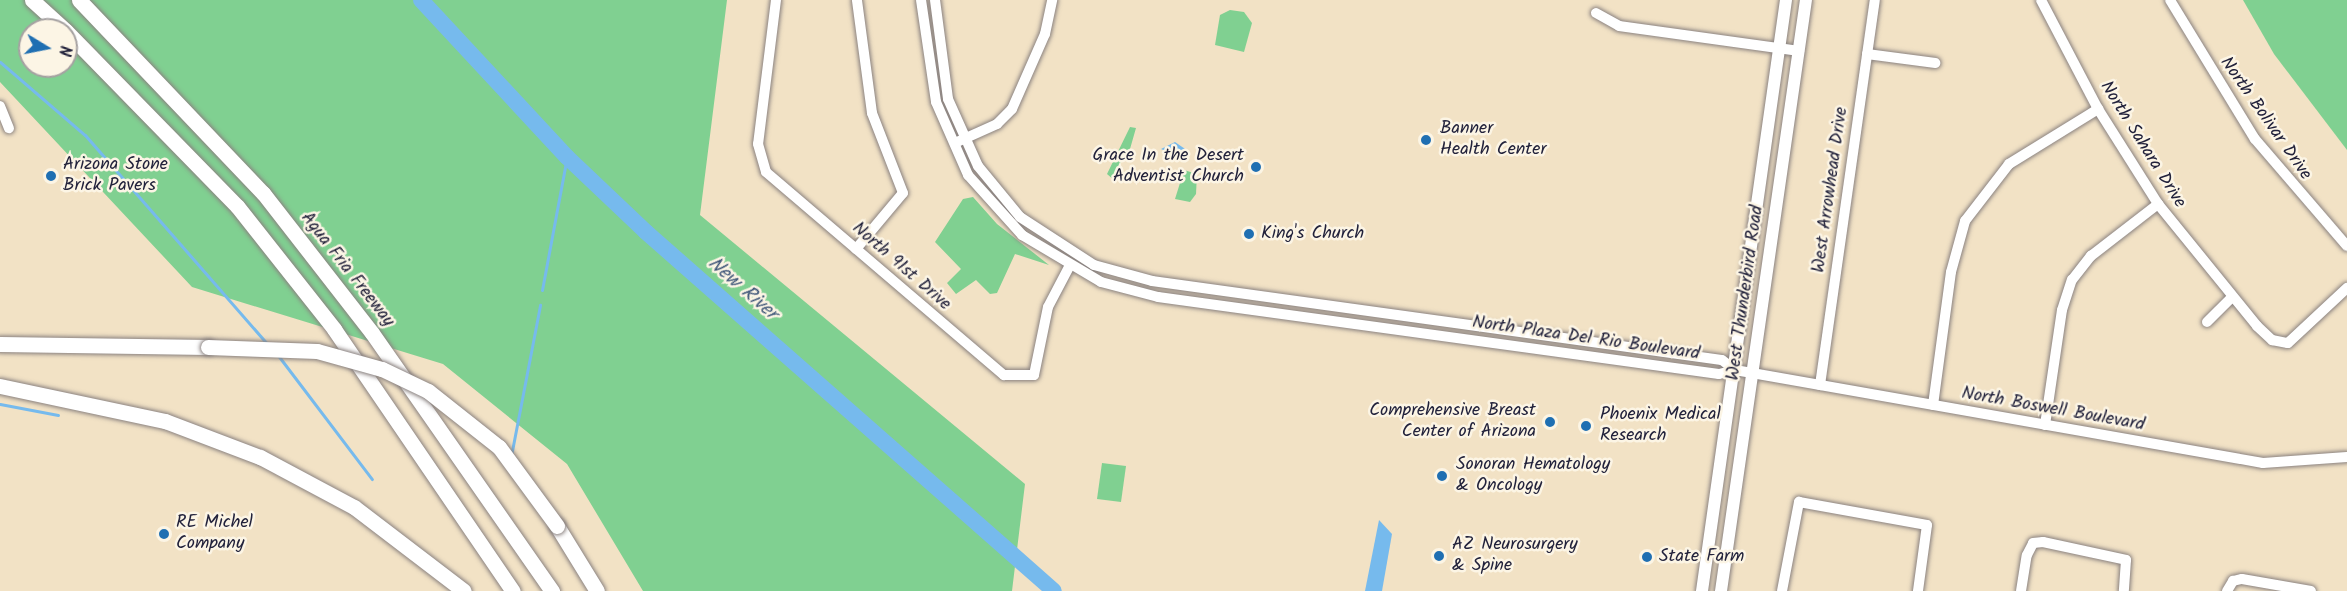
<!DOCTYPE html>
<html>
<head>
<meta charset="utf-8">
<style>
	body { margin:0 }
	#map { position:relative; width:2347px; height:591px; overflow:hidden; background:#f2e2c5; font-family:Kalam,sans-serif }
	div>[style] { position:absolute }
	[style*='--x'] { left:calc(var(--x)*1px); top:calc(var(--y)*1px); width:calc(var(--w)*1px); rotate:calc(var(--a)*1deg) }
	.green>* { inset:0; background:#80d091 }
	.water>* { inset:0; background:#76baed }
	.stream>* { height:3px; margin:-1.5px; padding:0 1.5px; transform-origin:1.5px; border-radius:1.5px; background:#76baed }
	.river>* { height:16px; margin:-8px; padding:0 8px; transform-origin:8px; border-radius:8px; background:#76baed }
	.roads { filter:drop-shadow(0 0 2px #8a8280) drop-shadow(0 0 2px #8a8280) }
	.minor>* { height:10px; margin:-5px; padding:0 5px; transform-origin:5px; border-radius:5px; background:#fff }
	.major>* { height:12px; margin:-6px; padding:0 6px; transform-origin:6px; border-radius:6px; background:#fff }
	.highway>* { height:15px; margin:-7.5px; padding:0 7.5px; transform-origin:7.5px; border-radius:7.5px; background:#fff }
	.bridges { filter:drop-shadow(0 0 2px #8a8280) drop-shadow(0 0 2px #8a8280) }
	.highway-bridge>* { height:15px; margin:-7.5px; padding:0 7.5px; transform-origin:7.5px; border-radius:7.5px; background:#fff }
	.dots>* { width:16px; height:16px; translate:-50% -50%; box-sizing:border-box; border:3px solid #fcf5e5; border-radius:50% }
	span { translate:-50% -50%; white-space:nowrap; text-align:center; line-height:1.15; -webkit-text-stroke:5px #fcf5e5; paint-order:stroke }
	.street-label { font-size:18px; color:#22223b }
	.poi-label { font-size:18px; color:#22223b }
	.left { translate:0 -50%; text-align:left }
	.right { translate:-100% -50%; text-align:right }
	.water-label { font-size:20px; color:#3f5779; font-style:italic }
	.north { position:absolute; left:18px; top:18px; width:60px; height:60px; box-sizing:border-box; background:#fcf5e5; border:2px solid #a5a1a1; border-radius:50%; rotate:100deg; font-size:16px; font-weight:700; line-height:24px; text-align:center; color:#22223b }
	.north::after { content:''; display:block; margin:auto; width:21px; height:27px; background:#1f6fb2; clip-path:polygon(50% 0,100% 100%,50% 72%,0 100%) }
</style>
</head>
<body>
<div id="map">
	<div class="green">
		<div style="clip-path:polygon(evenodd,0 0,727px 0,700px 215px,1025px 484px,1012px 591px,643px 591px,567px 464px,443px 364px,192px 287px,0 82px,0 0,30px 30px,66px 30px,66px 66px,30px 66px,30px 30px)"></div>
		<div style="clip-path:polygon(2243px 0,2347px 0,2347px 150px,2274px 54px)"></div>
		<div style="clip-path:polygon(1230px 10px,1244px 12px,1252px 23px,1244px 52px,1215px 45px,1220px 15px)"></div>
		<div style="clip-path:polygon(1130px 127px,1136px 128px,1128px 156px,1123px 156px,1114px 180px,1107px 174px)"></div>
		<div style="clip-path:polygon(1184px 170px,1197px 174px,1196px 194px,1190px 202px,1175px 199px)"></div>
		<div style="clip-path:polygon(973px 197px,997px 224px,1049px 265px,1015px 254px,997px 293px,990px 294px,976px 280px,956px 294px,947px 283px,961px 269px,935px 242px,963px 199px)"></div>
		<div style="clip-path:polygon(1102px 463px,1126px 466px,1121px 502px,1097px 499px)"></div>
	</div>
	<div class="water">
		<div style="clip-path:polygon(1175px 142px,1188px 151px,1185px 159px,1161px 149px)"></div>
		<div style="clip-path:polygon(1379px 520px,1392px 534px,1382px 591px,1365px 591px)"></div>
	</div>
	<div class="stream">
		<div style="--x:0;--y:62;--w:112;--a:40.7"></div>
		<div style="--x:85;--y:135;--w:279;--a:48.9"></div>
		<div style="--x:542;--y:290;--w:135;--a:-79.4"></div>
		<div style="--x:277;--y:354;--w:157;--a:52.8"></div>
		<div style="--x:0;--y:404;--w:59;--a:10.7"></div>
		<div style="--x:511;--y:456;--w:154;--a:-79.1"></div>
	</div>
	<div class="river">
		<div style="--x:421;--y:0;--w:214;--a:47.1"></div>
		<div style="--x:567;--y:157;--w:109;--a:43.5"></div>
		<div style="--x:646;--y:232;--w:543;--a:41.34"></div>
	</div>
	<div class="roads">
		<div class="minor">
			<div style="--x:776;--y:0;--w:145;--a:97.1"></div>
			<div style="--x:758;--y:144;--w:29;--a:74"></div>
			<div style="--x:766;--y:172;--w:313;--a:40.5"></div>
			<div style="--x:1004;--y:375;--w:30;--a:0"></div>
			<div style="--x:1034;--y:375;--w:69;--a:-78.4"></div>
			<div style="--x:1048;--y:307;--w:45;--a:-62.3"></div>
			<div style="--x:921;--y:0;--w:103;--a:81.6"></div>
			<div style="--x:936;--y:102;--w:80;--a:66.3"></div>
			<div style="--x:968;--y:175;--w:81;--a:48"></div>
			<div style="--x:1022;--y:235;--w:92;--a:30.7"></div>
			<div style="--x:1101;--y:282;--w:59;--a:14.7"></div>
			<div style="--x:1158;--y:297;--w:566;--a:7.82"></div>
			<div style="--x:1719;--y:374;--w:16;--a:-14"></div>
			<div style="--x:1735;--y:370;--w:536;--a:9.99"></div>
			<div style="--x:2263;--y:463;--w:84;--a:-4.1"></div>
			<div style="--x:935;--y:0;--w:100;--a:82.5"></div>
			<div style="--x:948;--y:99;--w:73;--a:65.9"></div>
			<div style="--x:978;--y:166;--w:66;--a:50.5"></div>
			<div style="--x:1020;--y:217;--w:88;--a:33"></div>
			<div style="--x:1094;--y:265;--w:60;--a:15.4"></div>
			<div style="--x:1152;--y:281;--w:575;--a:7.89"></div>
			<div style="--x:1722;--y:360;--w:16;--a:38"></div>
			<div style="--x:2041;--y:0;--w:123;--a:62.4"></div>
			<div style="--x:2098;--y:109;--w:112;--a:57.7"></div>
			<div style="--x:2158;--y:204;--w:157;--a:50.9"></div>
			<div style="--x:2257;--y:326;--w:21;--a:43"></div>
			<div style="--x:2272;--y:340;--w:16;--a:11"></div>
			<div style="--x:2288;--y:343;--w:81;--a:-43"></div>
			<div style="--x:2170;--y:0;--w:163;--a:58.6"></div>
			<div style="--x:2255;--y:139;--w:141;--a:49.3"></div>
			<div style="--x:1596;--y:13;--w:26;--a:29"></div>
			<div style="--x:1619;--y:26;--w:182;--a:7.9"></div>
			<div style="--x:1867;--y:54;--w:69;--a:7.5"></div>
			<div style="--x:0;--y:106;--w:24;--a:68"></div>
			<div style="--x:957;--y:142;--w:44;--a:-24.2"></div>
			<div style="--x:997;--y:124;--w:21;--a:-45"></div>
			<div style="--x:1012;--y:109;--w:82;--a:-66.3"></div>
			<div style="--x:1045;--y:34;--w:35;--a:-78"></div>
			<div style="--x:856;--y:249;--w:73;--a:-50"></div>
			<div style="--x:903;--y:193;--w:86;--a:-111.2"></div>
			<div style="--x:872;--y:113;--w:114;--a:-97.6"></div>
			<div style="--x:2207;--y:322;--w:33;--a:-45"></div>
			<div style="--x:1820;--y:385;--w:389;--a:-81.9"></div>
			<div style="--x:1933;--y:405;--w:134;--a:-82.3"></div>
			<div style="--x:1951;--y:272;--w:53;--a:-74.6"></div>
			<div style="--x:1965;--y:221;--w:72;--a:-52.3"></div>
			<div style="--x:2009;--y:164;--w:105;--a:-31.7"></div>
			<div style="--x:2045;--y:425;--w:116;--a:-81.6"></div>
			<div style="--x:2062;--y:310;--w:32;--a:-72"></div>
			<div style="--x:2072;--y:280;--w:31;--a:-52"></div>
			<div style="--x:2091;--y:256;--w:85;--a:-37.8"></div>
			<div style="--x:1782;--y:591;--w:91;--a:-79.2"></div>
			<div style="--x:1799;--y:502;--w:130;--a:10.2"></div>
			<div style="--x:1927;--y:525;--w:67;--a:97.8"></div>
			<div style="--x:2021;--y:591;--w:36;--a:-81"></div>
			<div style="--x:2027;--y:555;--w:13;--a:-63"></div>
			<div style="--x:2033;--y:543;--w:10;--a:-6"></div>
			<div style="--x:2043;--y:542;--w:85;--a:12.2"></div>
			<div style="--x:2126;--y:560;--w:31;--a:94"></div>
			<div style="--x:2227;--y:591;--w:12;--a:-59"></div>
			<div style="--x:2233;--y:581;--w:9;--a:-13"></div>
			<div style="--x:2242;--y:579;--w:70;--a:9.9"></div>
		</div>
		<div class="major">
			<div style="--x:1702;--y:591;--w:597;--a:-81.91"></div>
			<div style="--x:1721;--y:591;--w:597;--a:-81.82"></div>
		</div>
		<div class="highway">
			<div style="--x:32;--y:0;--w:45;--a:42.3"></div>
			<div style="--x:79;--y:0;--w:267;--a:46.4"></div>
			<div style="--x:263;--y:193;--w:177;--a:52.1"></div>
			<div style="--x:372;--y:333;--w:315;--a:55.1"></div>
			<div style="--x:66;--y:31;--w:245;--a:45.7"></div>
			<div style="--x:237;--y:206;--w:157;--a:51.7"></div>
			<div style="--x:334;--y:329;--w:317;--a:55.7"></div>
			<div style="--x:0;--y:344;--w:208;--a:0.8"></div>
			<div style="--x:0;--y:386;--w:169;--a:12"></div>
			<div style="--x:165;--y:421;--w:102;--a:20.8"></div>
			<div style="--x:260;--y:457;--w:106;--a:28"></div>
			<div style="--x:354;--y:507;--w:138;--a:37.4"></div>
			<div style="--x:557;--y:526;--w:76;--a:58.4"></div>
		</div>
	</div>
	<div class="bridges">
		<div class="highway-bridge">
			<div style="--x:208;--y:347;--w:109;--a:2.1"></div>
			<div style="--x:317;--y:351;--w:67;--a:15.5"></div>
			<div style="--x:382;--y:369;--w:51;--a:25.6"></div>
			<div style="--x:428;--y:391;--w:90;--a:38.3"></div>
			<div style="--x:499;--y:447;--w:98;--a:53.7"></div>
		</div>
	</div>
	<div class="dots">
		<div style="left:1426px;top:140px;background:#1f6fb2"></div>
		<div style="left:1256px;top:167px;background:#1f6fb2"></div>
		<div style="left:51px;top:176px;background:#1f6fb2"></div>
		<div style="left:1249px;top:234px;background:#1f6fb2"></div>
		<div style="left:1550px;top:422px;background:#1f6fb2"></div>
		<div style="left:1586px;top:426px;background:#1f6fb2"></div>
		<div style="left:1442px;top:476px;background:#1f6fb2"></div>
		<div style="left:164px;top:534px;background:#1f6fb2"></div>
		<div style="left:1439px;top:556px;background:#1f6fb2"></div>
		<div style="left:1647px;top:557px;background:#1f6fb2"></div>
	</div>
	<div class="street-label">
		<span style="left:2265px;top:119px;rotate:55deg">North Bolivar Drive</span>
		<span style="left:2142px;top:145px;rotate:58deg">North Sahara Drive</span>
		<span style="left:1831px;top:190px;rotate:-82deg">West Arrowhead Drive</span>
		<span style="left:901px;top:267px;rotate:41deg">North 91st Drive</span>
		<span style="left:347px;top:270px;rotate:52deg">Agua Fria Freeway</span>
		<span style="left:1746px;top:293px;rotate:-82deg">West Thunderbird Road</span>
		<span style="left:1586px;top:339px;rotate:8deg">North Plaza Del Rio Boulevard</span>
		<span style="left:2053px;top:410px;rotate:10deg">North Boswell Boulevard</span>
	</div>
	<div class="poi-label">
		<span class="left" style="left:1440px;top:140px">Banner<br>Health Center</span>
		<span class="right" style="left:1244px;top:167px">Grace In the Desert<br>Adventist Church</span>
		<span class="left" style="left:63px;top:176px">Arizona Stone<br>Brick Pavers</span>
		<span class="left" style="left:1261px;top:234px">King's Church</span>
		<span class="right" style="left:1536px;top:422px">Comprehensive Breast<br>Center of Arizona</span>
		<span class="left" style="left:1600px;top:426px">Phoenix Medical<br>Research</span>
		<span class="left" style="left:1456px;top:476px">Sonoran Hematology<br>&amp; Oncology</span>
		<span class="left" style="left:176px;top:534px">RE Michel<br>Company</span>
		<span class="left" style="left:1452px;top:556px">AZ Neurosurgery<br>&amp; Spine</span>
		<span class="left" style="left:1659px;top:557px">State Farm</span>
	</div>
	<div class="water-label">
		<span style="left:742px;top:289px;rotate:41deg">New River</span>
	</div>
	<div class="north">N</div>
</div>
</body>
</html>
